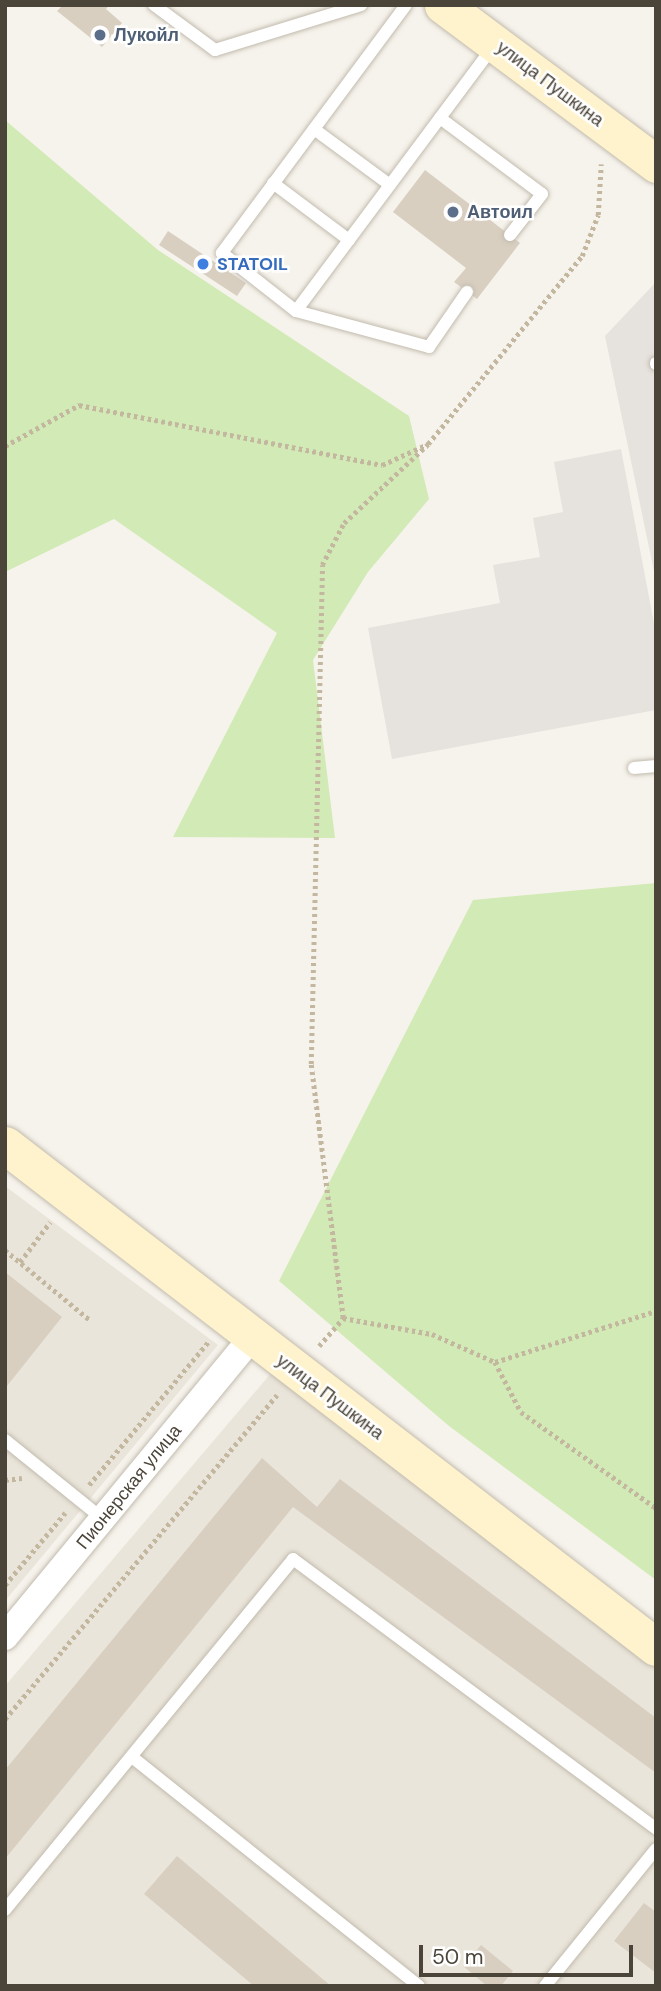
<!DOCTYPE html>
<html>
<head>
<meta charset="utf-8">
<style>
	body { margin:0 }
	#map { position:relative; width:661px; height:1991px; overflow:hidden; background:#f6f3ec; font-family:"DM Sans",sans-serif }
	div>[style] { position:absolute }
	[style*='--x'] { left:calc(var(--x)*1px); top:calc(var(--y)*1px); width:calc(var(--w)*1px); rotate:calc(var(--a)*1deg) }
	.residential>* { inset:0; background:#eae5da }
	.industrial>* { inset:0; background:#e6e2dd }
	.green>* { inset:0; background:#d2eab5 }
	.building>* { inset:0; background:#d8cfc1 }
	.path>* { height:4.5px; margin-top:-2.25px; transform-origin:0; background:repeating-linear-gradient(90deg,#c4b79f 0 3.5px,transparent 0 7px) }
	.roads { filter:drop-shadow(0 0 2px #c2bbae) drop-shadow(0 0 2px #c2bbae) }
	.lane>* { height:12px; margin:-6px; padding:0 6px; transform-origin:6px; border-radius:6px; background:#fff }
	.street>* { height:26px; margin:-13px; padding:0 13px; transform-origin:13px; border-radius:13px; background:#fff }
	.secondary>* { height:37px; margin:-18.5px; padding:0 18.5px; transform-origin:18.5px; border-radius:18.5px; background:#fff3cd }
	.dots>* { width:19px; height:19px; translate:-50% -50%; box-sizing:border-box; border:4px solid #fff; border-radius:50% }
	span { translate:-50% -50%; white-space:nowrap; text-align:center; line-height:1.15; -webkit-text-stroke:5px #fff; paint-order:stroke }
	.service-label { font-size:18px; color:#4e5e75; font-weight:700 }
	.left { translate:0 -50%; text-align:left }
	.street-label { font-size:18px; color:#4b4439 }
	.shop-label { font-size:18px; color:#366cbe; font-weight:700 }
	.frame { position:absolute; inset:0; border:7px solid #4b4439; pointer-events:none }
	.scale { position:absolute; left:419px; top:1945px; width:214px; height:32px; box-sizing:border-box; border:4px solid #4b4439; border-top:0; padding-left:9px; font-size:21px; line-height:24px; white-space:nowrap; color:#4b4439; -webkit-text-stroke:5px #fff; paint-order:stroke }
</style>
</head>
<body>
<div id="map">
	<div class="residential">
		<div style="clip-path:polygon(5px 1186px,218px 1345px,5px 1601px)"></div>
		<div style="clip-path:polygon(278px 1365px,656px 1653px,656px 1986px,5px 1986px,5px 1686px)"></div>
	</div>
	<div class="industrial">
		<div style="clip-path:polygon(656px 282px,656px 581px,605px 336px)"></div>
		<div style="clip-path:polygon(621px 449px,656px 634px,656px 710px,392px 759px,368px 628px,500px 603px,493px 565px,540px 557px,533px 518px,563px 512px,554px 462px)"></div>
	</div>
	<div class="green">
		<div style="clip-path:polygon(5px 120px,158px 250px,409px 416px,429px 499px,368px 572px,313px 660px,335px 838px,173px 837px,277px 633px,114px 519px,5px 572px)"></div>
		<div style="clip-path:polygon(656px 883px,656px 1580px,449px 1426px,279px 1281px,473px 900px)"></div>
	</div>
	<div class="building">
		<div style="clip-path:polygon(63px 5px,109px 5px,106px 9px,122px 23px,102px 47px,57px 11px)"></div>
		<div style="clip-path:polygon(425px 170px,520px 243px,477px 299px,454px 282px,466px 268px,393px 212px)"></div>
		<div style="clip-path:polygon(168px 231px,246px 283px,237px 296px,159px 245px)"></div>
		<div style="clip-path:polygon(5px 1272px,62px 1317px,7px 1386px,5px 1385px)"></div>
		<div style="clip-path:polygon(262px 1458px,317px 1507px,340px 1479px,656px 1718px,656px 1773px,293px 1507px,5px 1859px,5px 1770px)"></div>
		<div style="clip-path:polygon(177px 1856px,331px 1986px,254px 1986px,144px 1894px)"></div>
		<div style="clip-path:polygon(644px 1903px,656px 1912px,656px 1973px,614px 1941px)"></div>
		<div style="clip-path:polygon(481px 1945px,513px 1971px,501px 1986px,487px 1986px,463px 1966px)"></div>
	</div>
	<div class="path">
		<div style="--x:5;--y:446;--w:85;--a:-29"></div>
		<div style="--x:79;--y:405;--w:309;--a:11.2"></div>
		<div style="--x:382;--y:465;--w:51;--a:-24.5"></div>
		<div style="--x:428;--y:444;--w:243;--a:-50.7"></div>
		<div style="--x:582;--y:256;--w:44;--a:-68.7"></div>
		<div style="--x:598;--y:215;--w:51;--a:-86.6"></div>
		<div style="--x:5;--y:1250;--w:110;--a:39.5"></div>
		<div style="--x:20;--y:1262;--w:50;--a:-53.1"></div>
		<div style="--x:343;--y:1318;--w:256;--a:-97.2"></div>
		<div style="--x:311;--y:1064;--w:499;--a:-88.7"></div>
		<div style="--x:322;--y:565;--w:47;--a:-62.4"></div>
		<div style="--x:344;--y:523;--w:115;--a:-43.2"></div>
		<div style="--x:319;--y:1346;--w:37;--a:-49"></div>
		<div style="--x:343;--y:1318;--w:90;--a:10.2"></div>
		<div style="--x:432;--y:1334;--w:69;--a:24"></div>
		<div style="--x:495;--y:1362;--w:169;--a:-17.6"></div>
		<div style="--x:495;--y:1362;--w:56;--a:62.5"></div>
		<div style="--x:521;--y:1412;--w:166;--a:35.4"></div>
		<div style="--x:5;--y:1480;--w:17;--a:-7"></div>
		<div style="--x:89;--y:1485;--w:186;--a:-50.2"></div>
		<div style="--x:5;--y:1585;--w:94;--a:-50.2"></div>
		<div style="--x:5;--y:1719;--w:423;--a:-50"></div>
	</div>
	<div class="roads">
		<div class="lane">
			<div style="--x:154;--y:5;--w:76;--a:36.4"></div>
			<div style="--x:215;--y:50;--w:153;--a:-17.1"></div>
			<div style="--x:406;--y:5;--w:309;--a:126.6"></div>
			<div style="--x:222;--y:253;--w:94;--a:38.1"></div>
			<div style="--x:296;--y:311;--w:138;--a:15.1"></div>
			<div style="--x:429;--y:347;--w:67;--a:-55.4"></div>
			<div style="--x:440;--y:118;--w:127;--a:36.7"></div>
			<div style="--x:542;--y:194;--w:52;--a:128"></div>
			<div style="--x:314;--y:129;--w:94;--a:36.4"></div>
			<div style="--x:273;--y:183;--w:95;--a:36.9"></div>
			<div style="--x:296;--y:311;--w:329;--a:-53.3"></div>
			<div style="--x:656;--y:363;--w:1;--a:90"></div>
			<div style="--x:634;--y:768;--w:22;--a:-5"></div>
			<div style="--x:5;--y:1440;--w:126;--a:38.9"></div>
			<div style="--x:132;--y:1757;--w:367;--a:38.6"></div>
			<div style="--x:5;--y:1910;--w:454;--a:-50.6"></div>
			<div style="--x:293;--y:1559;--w:452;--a:36.6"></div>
			<div style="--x:545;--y:1986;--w:176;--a:-51"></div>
		</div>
		<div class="street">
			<div style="--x:5;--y:1637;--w:389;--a:-50.5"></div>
		</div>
		<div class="secondary">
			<div style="--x:443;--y:5;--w:266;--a:36.7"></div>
			<div style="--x:5;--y:1145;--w:822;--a:37.64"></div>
		</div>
	</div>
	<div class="dots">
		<div style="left:100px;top:35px;background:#5c6f8a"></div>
		<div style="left:453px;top:212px;background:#5c6f8a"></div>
		<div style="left:203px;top:264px;background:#3f7fe0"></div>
	</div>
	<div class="service-label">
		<span class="left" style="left:114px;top:35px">Лукойл</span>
		<span class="left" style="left:467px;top:212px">Автоил</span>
	</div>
	<div class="street-label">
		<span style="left:550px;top:84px;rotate:37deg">улица Пушкина</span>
		<span style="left:330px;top:1397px;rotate:37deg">улица Пушкина</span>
		<span style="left:129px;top:1487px;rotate:-51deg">Пионерская улица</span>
	</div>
	<div class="shop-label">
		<span class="left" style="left:217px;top:264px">STATOIL</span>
	</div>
	<div class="frame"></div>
	<div class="scale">50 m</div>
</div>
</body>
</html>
